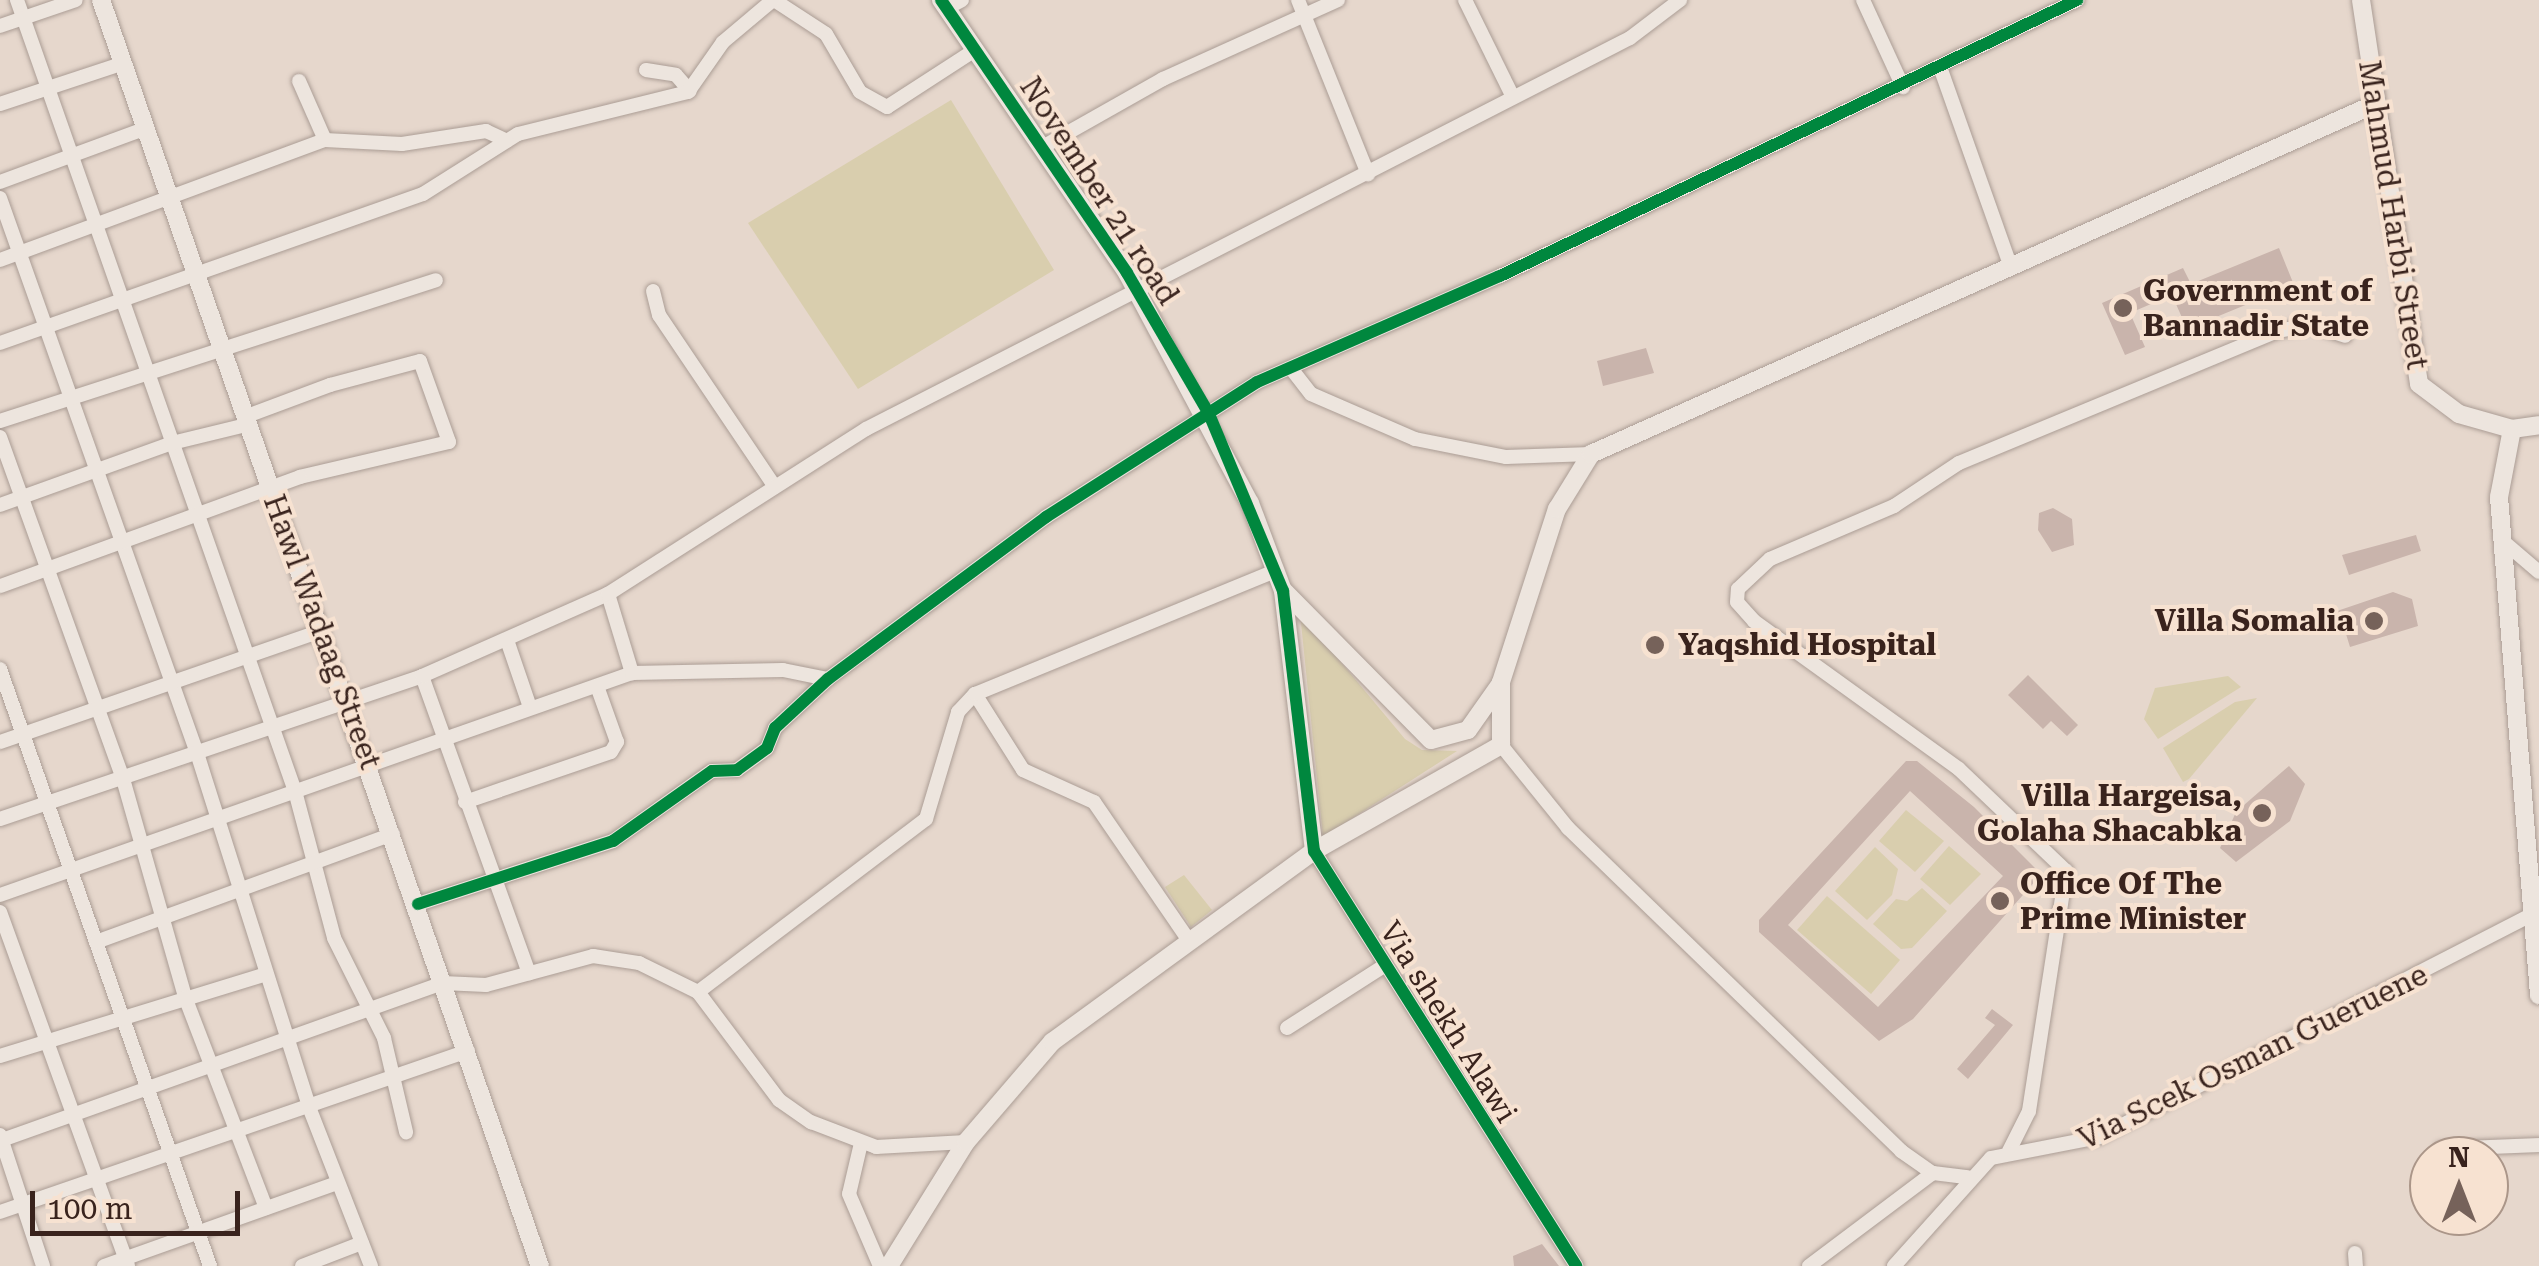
<!DOCTYPE html>
<html>
<head>
<meta charset="utf-8">
<style>
	body { margin:0 }
	#map { position:relative; width:2539px; height:1266px; overflow:hidden; background:#e6d7cc; font-family:"Roboto Serif",serif }
	div>[style] { position:absolute }
	[style*='--x'] { left:calc(var(--x)*1px); top:calc(var(--y)*1px); width:calc(var(--w)*1px); rotate:calc(var(--a)*1deg) }
	.green>* { inset:0; background:#d9ceae }
	.building>* { inset:0; background:#c9b4ac }
	.roads { filter:drop-shadow(0 0 2px #ab9d95) drop-shadow(0 0 2px #ab9d95) }
	.street>* { height:14px; margin:-7px; padding:0 7px; transform-origin:7px; border-radius:7px; background:#ede5de }
	.secondary>* { height:18px; margin:-9px; padding:0 9px; transform-origin:9px; border-radius:9px; background:#ede5de }
	.cycleway>* { height:12px; margin:-6px; padding:0 6px; transform-origin:6px; border-radius:6px; background:#00873e }
	.dots>* { width:28px; height:28px; translate:-50% -50%; box-sizing:border-box; border:5px solid #f7e2d1; border-radius:50% }
	span { translate:-50% -50%; white-space:nowrap; text-align:center; line-height:1.15; -webkit-text-stroke:8px #f7e2d1; paint-order:stroke }
	.street-label { font-size:30px; color:#39231d }
	.poi-label { font-size:30px; color:#39231d; font-weight:700 }
	.left { translate:0 -50%; text-align:left }
	.right { translate:-100% -50%; text-align:right }
	.north { position:absolute; left:2409px; top:1136px; width:100px; height:100px; box-sizing:border-box; background:#f7e2d1; border:2px solid #ab9689; border-radius:50%; rotate:0deg; font-size:28px; font-weight:700; line-height:40px; text-align:center; color:#39231d }
	.north::after { content:''; display:block; margin:auto; width:35px; height:45px; background:#76625a; clip-path:polygon(50% 0,100% 100%,50% 72%,0 100%) }
	.scale { position:absolute; left:30px; top:1191px; width:210px; height:45px; box-sizing:border-box; border:5px solid #39231d; border-top:0; padding-left:12px; font-size:30px; line-height:35px; white-space:nowrap; color:#39231d; -webkit-text-stroke:8px #f7e2d1; paint-order:stroke }
</style>
</head>
<body>
<div id="map">
	<div class="green">
		<div style="clip-path:polygon(951px 100px,1054px 270px,858px 389px,748px 223px)"></div>
		<div style="clip-path:polygon(1300px 613px,1405px 739px,1422px 750px,1457px 751px,1323px 837px)"></div>
		<div style="clip-path:polygon(2228px 676px,2241px 687px,2158px 739px,2144px 719px,2155px 688px)"></div>
		<div style="clip-path:polygon(2257px 698px,2189px 779px,2183px 782px,2163px 748px,2235px 702px)"></div>
		<div style="clip-path:polygon(1906px 810px,1944px 841px,1915px 872px,1879px 841px)"></div>
		<div style="clip-path:polygon(1949px 846px,1981px 874px,1950px 905px,1920px 879px)"></div>
		<div style="clip-path:polygon(1875px 847px,1898px 869px,1892px 895px,1867px 920px,1835px 891px)"></div>
		<div style="clip-path:polygon(1184px 875px,1212px 910px,1191px 927px,1165px 887px)"></div>
		<div style="clip-path:polygon(1922px 888px,1947px 911px,1912px 948px,1901px 949px,1873px 924px,1896px 899px,1907px 901px)"></div>
		<div style="clip-path:polygon(1827px 896px,1900px 960px,1871px 994px,1797px 930px)"></div>
	</div>
	<div class="building">
		<div style="clip-path:polygon(2279px 248px,2294px 285px,2187px 329px,2172px 295px,2130px 313px,2145px 347px,2125px 355px,2102px 303px,2183px 268px,2191px 284px)"></div>
		<div style="clip-path:polygon(1646px 348px,1654px 373px,1603px 386px,1597px 361px)"></div>
		<div style="clip-path:polygon(2053px 508px,2072px 519px,2074px 545px,2052px 552px,2038px 530px,2039px 513px)"></div>
		<div style="clip-path:polygon(2416px 535px,2421px 551px,2349px 575px,2342px 555px)"></div>
		<div style="clip-path:polygon(2393px 592px,2412px 599px,2418px 626px,2350px 647px,2346px 634px,2327px 631px,2337px 611px)"></div>
		<div style="clip-path:polygon(2028px 675px,2078px 725px,2067px 736px,2051px 721px,2043px 729px,2008px 695px)"></div>
		<div style="clip-path:polygon(evenodd,1906px 761px,1917px 761px,1974px 807px,2037px 870px,2037px 879px,1913px 1019px,1879px 1041px,1759px 932px,1759px 920px,1906px 761px,1910px 791px,2003px 876px,1878px 1007px,1788px 925px,1910px 791px)"></div>
		<div style="clip-path:polygon(2289px 766px,2305px 784px,2290px 821px,2236px 862px,2220px 848px,2236px 812px)"></div>
		<div style="clip-path:polygon(1992px 1009px,2013px 1025px,1968px 1079px,1957px 1069px,1995px 1025px,1985px 1018px)"></div>
		<div style="clip-path:polygon(1542px 1244px,1559px 1266px,1514px 1266px,1513px 1256px)"></div>
	</div>
	<div class="roads">
		<div class="street">
			<div style="--x:17;--y:0;--w:838;--a:70.64"></div>
			<div style="--x:295;--y:791;--w:152;--a:75.1"></div>
			<div style="--x:334;--y:938;--w:112;--a:63.4"></div>
			<div style="--x:384;--y:1038;--w:97;--a:76.8"></div>
			<div style="--x:774;--y:0;--w:62;--a:33.2"></div>
			<div style="--x:826;--y:34;--w:67;--a:59.6"></div>
			<div style="--x:860;--y:92;--w:31;--a:29"></div>
			<div style="--x:887;--y:107;--w:105;--a:-32.9"></div>
			<div style="--x:1298;--y:0;--w:188;--a:68.1"></div>
			<div style="--x:1465;--y:0;--w:106;--a:63.7"></div>
			<div style="--x:1863;--y:0;--w:96;--a:65.3"></div>
			<div style="--x:947;--y:8;--w:17;--a:-28"></div>
			<div style="--x:0;--y:26;--w:80;--a:-18.9"></div>
			<div style="--x:1940;--y:67;--w:207;--a:70.5"></div>
			<div style="--x:646;--y:70;--w:30;--a:9"></div>
			<div style="--x:676;--y:75;--w:21;--a:49"></div>
			<div style="--x:299;--y:81;--w:64;--a:66.2"></div>
			<div style="--x:0;--y:104;--w:127;--a:-18.3"></div>
			<div style="--x:1041;--y:148;--w:140;--a:-29.5"></div>
			<div style="--x:1163;--y:79;--w:192;--a:-24.3"></div>
			<div style="--x:0;--y:182;--w:157;--a:-20.2"></div>
			<div style="--x:0;--y:198;--w:589;--a:70.46"></div>
			<div style="--x:197;--y:753;--w:371;--a:72.4"></div>
			<div style="--x:309;--y:1107;--w:171;--a:68.7"></div>
			<div style="--x:0;--y:260;--w:346;--a:-20.3"></div>
			<div style="--x:325;--y:140;--w:77;--a:3"></div>
			<div style="--x:402;--y:144;--w:85;--a:-8.8"></div>
			<div style="--x:486;--y:131;--w:23;--a:25"></div>
			<div style="--x:653;--y:291;--w:25;--a:76"></div>
			<div style="--x:659;--y:315;--w:207;--a:56"></div>
			<div style="--x:0;--y:343;--w:448;--a:-19.4"></div>
			<div style="--x:423;--y:194;--w:112;--a:-32.3"></div>
			<div style="--x:518;--y:134;--w:175;--a:-13.9"></div>
			<div style="--x:688;--y:92;--w:61;--a:-55"></div>
			<div style="--x:723;--y:42;--w:65;--a:-40"></div>
			<div style="--x:1293;--y:371;--w:29;--a:52"></div>
			<div style="--x:1311;--y:394;--w:113;--a:23.4"></div>
			<div style="--x:1415;--y:439;--w:93;--a:11.2"></div>
			<div style="--x:1506;--y:457;--w:85;--a:-2"></div>
			<div style="--x:0;--y:421;--w:458;--a:-17.9"></div>
			<div style="--x:0;--y:437;--w:363;--a:70.2"></div>
			<div style="--x:123;--y:779;--w:227;--a:74.1"></div>
			<div style="--x:185;--y:997;--w:226;--a:69"></div>
			<div style="--x:0;--y:505;--w:183;--a:-19.8"></div>
			<div style="--x:172;--y:443;--w:72;--a:-13.7"></div>
			<div style="--x:242;--y:426;--w:11;--a:-63"></div>
			<div style="--x:247;--y:416;--w:89;--a:-20.5"></div>
			<div style="--x:330;--y:385;--w:93;--a:-14.9"></div>
			<div style="--x:420;--y:361;--w:86;--a:70.3"></div>
			<div style="--x:449;--y:442;--w:153;--a:166.8"></div>
			<div style="--x:300;--y:477;--w:319;--a:160"></div>
			<div style="--x:2504;--y:542;--w:46;--a:40.6"></div>
			<div style="--x:608;--y:594;--w:83;--a:73.1"></div>
			<div style="--x:507;--y:640;--w:71;--a:71.1"></div>
			<div style="--x:0;--y:669;--w:633;--a:70.62"></div>
			<div style="--x:422;--y:676;--w:316;--a:70.2"></div>
			<div style="--x:975;--y:694;--w:90;--a:57.7"></div>
			<div style="--x:1023;--y:770;--w:78;--a:24.3"></div>
			<div style="--x:1094;--y:802;--w:170;--a:55.6"></div>
			<div style="--x:0;--y:742;--w:342;--a:-19.1"></div>
			<div style="--x:1501;--y:745;--w:107;--a:51.1"></div>
			<div style="--x:1568;--y:828;--w:464;--a:44.1"></div>
			<div style="--x:1901;--y:1151;--w:39;--a:35"></div>
			<div style="--x:1933;--y:1173;--w:35;--a:7"></div>
			<div style="--x:465;--y:802;--w:154;--a:-18.9"></div>
			<div style="--x:611;--y:752;--w:12;--a:-59"></div>
			<div style="--x:617;--y:742;--w:59;--a:-109.7"></div>
			<div style="--x:0;--y:819;--w:446;--a:-18.7"></div>
			<div style="--x:422;--y:676;--w:203;--a:-23.8"></div>
			<div style="--x:608;--y:594;--w:306;--a:-32.6"></div>
			<div style="--x:866;--y:429;--w:858;--a:-27.1"></div>
			<div style="--x:1630;--y:38;--w:63;--a:-37.2"></div>
			<div style="--x:1314;--y:851;--w:491;--a:57.7"></div>
			<div style="--x:0;--y:895;--w:670;--a:-19.35"></div>
			<div style="--x:632;--y:673;--w:151;--a:-1.1"></div>
			<div style="--x:783;--y:670;--w:46;--a:11.3"></div>
			<div style="--x:418;--y:904;--w:205;--a:-17.9"></div>
			<div style="--x:613;--y:841;--w:121;--a:-35.3"></div>
			<div style="--x:712;--y:771;--w:25;--a:-2"></div>
			<div style="--x:737;--y:770;--w:37;--a:-36"></div>
			<div style="--x:767;--y:748;--w:22;--a:-68"></div>
			<div style="--x:775;--y:728;--w:72;--a:-42.8"></div>
			<div style="--x:828;--y:679;--w:272;--a:-36.6"></div>
			<div style="--x:1046;--y:517;--w:250;--a:-32.6"></div>
			<div style="--x:1257;--y:382;--w:265;--a:-23.6"></div>
			<div style="--x:1500;--y:276;--w:640;--a:-25.56"></div>
			<div style="--x:0;--y:912;--w:376;--a:70.1"></div>
			<div style="--x:96;--y:942;--w:316;--a:-20"></div>
			<div style="--x:698;--y:992;--w:286;--a:-37.2"></div>
			<div style="--x:926;--y:819;--w:112;--a:-73.3"></div>
			<div style="--x:958;--y:712;--w:25;--a:-47"></div>
			<div style="--x:975;--y:694;--w:324;--a:-22.3"></div>
			<div style="--x:1287;--y:1028;--w:112;--a:-32.6"></div>
			<div style="--x:0;--y:1056;--w:278;--a:-17.1"></div>
			<div style="--x:0;--y:1135;--w:138;--a:71.8"></div>
			<div style="--x:2;--y:1140;--w:468;--a:-19.6"></div>
			<div style="--x:443;--y:983;--w:43;--a:2.7"></div>
			<div style="--x:486;--y:985;--w:111;--a:-15.2"></div>
			<div style="--x:593;--y:956;--w:47;--a:8.7"></div>
			<div style="--x:639;--y:963;--w:66;--a:26.2"></div>
			<div style="--x:698;--y:992;--w:135;--a:53.1"></div>
			<div style="--x:779;--y:1100;--w:39;--a:35"></div>
			<div style="--x:811;--y:1122;--w:70;--a:21"></div>
			<div style="--x:876;--y:1147;--w:90;--a:-3.2"></div>
			<div style="--x:861;--y:1143;--w:52;--a:103.2"></div>
			<div style="--x:849;--y:1194;--w:78;--a:66.7"></div>
			<div style="--x:2441;--y:1149;--w:98;--a:-2.3"></div>
			<div style="--x:2009;--y:1151;--w:45;--a:-63.4"></div>
			<div style="--x:2029;--y:1111;--w:243;--a:-81.2"></div>
			<div style="--x:2066;--y:871;--w:148;--a:-136.4"></div>
			<div style="--x:1959;--y:769;--w:253;--a:-144.2"></div>
			<div style="--x:1754;--y:621;--w:25;--a:-132"></div>
			<div style="--x:1737;--y:602;--w:13;--a:-86"></div>
			<div style="--x:1738;--y:589;--w:44;--a:-43.2"></div>
			<div style="--x:1770;--y:559;--w:135;--a:-23.1"></div>
			<div style="--x:1894;--y:506;--w:78;--a:-33.5"></div>
			<div style="--x:1959;--y:463;--w:344;--a:-22.5"></div>
			<div style="--x:2277;--y:331;--w:36;--a:-10"></div>
			<div style="--x:2312;--y:325;--w:35;--a:18"></div>
			<div style="--x:0;--y:1212;--w:495;--a:-19"></div>
			<div style="--x:2355;--y:1253;--w:13;--a:86"></div>
			<div style="--x:104;--y:1266;--w:247;--a:-19.6"></div>
			<div style="--x:302;--y:1266;--w:64;--a:-21"></div>
			<div style="--x:1809;--y:1266;--w:155;--a:-36.9"></div>
			<div style="--x:1894;--y:1266;--w:145;--a:-48.1"></div>
			<div style="--x:1991;--y:1158;--w:110;--a:-11"></div>
			<div style="--x:2099;--y:1137;--w:488;--a:-27.2"></div>
		</div>
		<div class="secondary">
			<div style="--x:101;--y:0;--w:1340;--a:70.88"></div>
			<div style="--x:941;--y:0;--w:330;--a:55.7"></div>
			<div style="--x:1127;--y:273;--w:261;--a:61.9"></div>
			<div style="--x:1250;--y:503;--w:94;--a:69.4"></div>
			<div style="--x:1283;--y:591;--w:262;--a:83.2"></div>
			<div style="--x:2361;--y:0;--w:388;--a:81.4"></div>
			<div style="--x:2419;--y:384;--w:50;--a:36.9"></div>
			<div style="--x:2459;--y:414;--w:55;--a:15.8"></div>
			<div style="--x:2512;--y:429;--w:27;--a:-8"></div>
			<div style="--x:2512;--y:429;--w:69;--a:100.8"></div>
			<div style="--x:2499;--y:497;--w:500;--a:85.4"></div>
			<div style="--x:1284;--y:591;--w:209;--a:45.4"></div>
			<div style="--x:1431;--y:740;--w:38;--a:-15"></div>
			<div style="--x:1468;--y:730;--w:57;--a:-54.9"></div>
			<div style="--x:889;--y:1266;--w:146;--a:-58.2"></div>
			<div style="--x:966;--y:1142;--w:132;--a:-49.3"></div>
			<div style="--x:1052;--y:1042;--w:324;--a:-36.1"></div>
			<div style="--x:1314;--y:851;--w:215;--a:-29.5"></div>
			<div style="--x:1501;--y:745;--w:63;--a:-90"></div>
			<div style="--x:1501;--y:682;--w:182;--a:-72.1"></div>
			<div style="--x:1557;--y:509;--w:65;--a:-58.3"></div>
			<div style="--x:1591;--y:454;--w:859;--a:-24.06"></div>
		</div>
	</div>
	<div class="cycleway">
		<div style="--x:941;--y:0;--w:330;--a:55.7"></div>
		<div style="--x:1127;--y:273;--w:163;--a:59.8"></div>
		<div style="--x:1209;--y:414;--w:192;--a:67.3"></div>
		<div style="--x:1283;--y:591;--w:262;--a:83.2"></div>
		<div style="--x:1314;--y:851;--w:491;--a:57.7"></div>
		<div style="--x:418;--y:904;--w:205;--a:-17.9"></div>
		<div style="--x:613;--y:841;--w:121;--a:-35.3"></div>
		<div style="--x:712;--y:771;--w:25;--a:-2"></div>
		<div style="--x:737;--y:770;--w:37;--a:-36"></div>
		<div style="--x:767;--y:748;--w:22;--a:-68"></div>
		<div style="--x:775;--y:728;--w:72;--a:-42.8"></div>
		<div style="--x:828;--y:679;--w:272;--a:-36.6"></div>
		<div style="--x:1046;--y:517;--w:250;--a:-32.6"></div>
		<div style="--x:1257;--y:382;--w:265;--a:-23.6"></div>
		<div style="--x:1500;--y:276;--w:640;--a:-25.56"></div>
	</div>
	<div class="dots">
		<div style="left:2123px;top:308px;background:#76625a"></div>
		<div style="left:2374px;top:621px;background:#76625a"></div>
		<div style="left:1655px;top:645px;background:#76625a"></div>
		<div style="left:2262px;top:813px;background:#76625a"></div>
		<div style="left:2000px;top:901px;background:#76625a"></div>
	</div>
	<div class="street-label">
		<span style="left:1099px;top:191px;rotate:57deg">November 21 road</span>
		<span style="left:2393px;top:215px;rotate:81deg">Mahmud Harbi Street</span>
		<span style="left:322px;top:632px;rotate:70deg">Hawl Wadaag Street</span>
		<span style="left:1448px;top:1022px;rotate:58deg">Via shekh Alawi</span>
		<span style="left:2253px;top:1057px;rotate:-26deg">Via Scek Osman Gueruene</span>
	</div>
	<div class="poi-label">
		<span class="left" style="left:2143px;top:308px">Government of<br>Bannadir State</span>
		<span class="right" style="left:2354px;top:621px">Villa Somalia</span>
		<span class="left" style="left:1678px;top:645px">Yaqshid Hospital</span>
		<span class="right" style="left:2242px;top:813px">Villa Hargeisa,<br>Golaha Shacabka</span>
		<span class="left" style="left:2020px;top:901px">Office Of The<br>Prime Minister</span>
	</div>
	<div class="north">N</div>
	<div class="scale">100 m</div>
</div>
</body>
</html>
